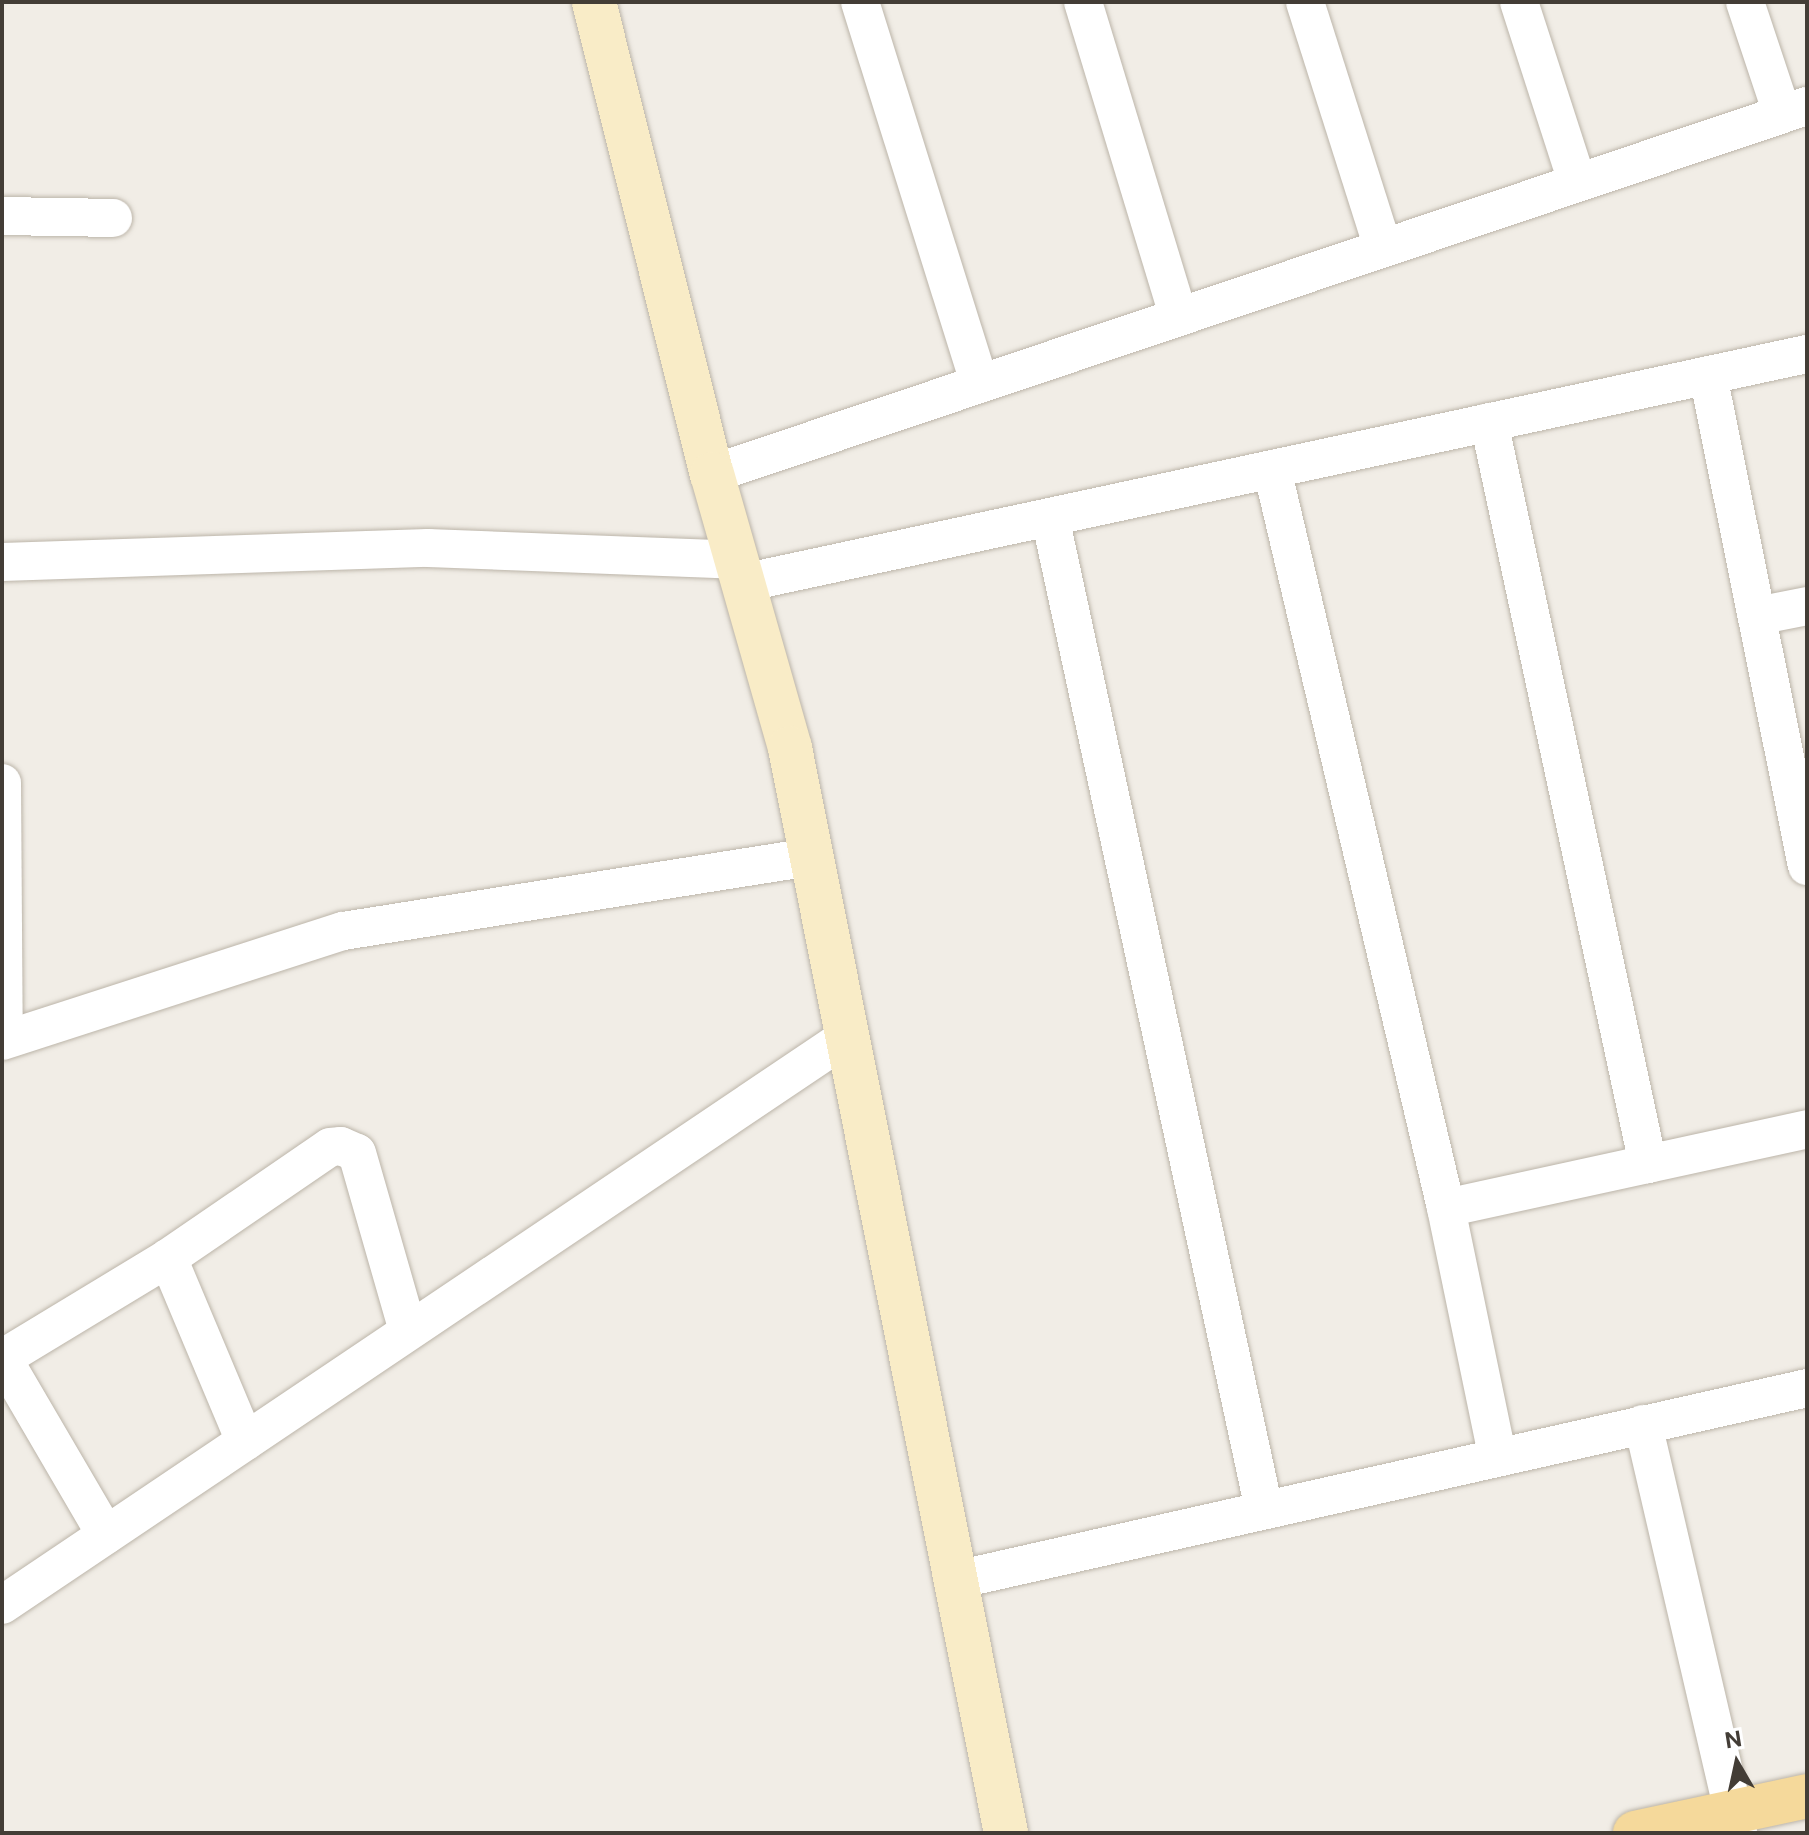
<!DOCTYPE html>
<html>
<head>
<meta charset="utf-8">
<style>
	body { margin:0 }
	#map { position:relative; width:1809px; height:1835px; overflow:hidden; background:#f1ede6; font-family:"Public Sans",sans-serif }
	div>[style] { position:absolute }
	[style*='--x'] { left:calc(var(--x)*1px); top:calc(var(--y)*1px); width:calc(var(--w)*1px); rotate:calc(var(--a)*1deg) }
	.roads { filter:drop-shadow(0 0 2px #bcb5a9) drop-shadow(0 0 2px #bcb5a9) }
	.street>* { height:38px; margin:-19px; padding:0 19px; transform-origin:19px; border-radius:19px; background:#fff }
	.secondary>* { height:44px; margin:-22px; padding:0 22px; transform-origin:22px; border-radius:22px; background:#f9ecc7 }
	.primary>* { height:44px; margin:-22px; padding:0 22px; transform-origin:22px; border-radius:22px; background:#f5d99b }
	span { translate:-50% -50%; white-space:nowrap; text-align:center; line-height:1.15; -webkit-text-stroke:6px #fff; paint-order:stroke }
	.frame { position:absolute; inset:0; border:4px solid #433d36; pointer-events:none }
	.north { position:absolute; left:1697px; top:1723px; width:80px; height:80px; -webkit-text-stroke:6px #fff; paint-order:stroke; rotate:351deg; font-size:22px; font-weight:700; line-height:32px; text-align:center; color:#433d36 }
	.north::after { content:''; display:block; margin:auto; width:28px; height:36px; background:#433d36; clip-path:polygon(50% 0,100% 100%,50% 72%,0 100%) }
</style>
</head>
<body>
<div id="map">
	<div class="roads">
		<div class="street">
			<div style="--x:860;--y:2;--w:400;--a:72.6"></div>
			<div style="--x:1083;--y:2;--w:329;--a:73.1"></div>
			<div style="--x:1305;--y:2;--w:258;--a:72.4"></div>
			<div style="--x:1519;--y:2;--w:189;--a:72.1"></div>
			<div style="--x:1745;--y:2;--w:117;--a:71.6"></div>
			<div style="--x:2;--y:216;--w:111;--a:1"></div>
			<div style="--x:1708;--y:375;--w:501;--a:78.6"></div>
			<div style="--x:1489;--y:422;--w:759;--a:77.91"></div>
			<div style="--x:1272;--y:469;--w:759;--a:76.75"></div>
			<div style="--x:1446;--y:1208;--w:252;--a:78.3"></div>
			<div style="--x:712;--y:474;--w:1155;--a:-18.58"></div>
			<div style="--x:1050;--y:517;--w:1015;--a:77.83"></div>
			<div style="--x:2;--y:562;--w:426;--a:-1.9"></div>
			<div style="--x:428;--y:548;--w:308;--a:2.2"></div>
			<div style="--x:743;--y:583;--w:1088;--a:-12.15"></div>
			<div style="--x:1757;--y:616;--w:51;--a:-11.3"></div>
			<div style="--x:2;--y:783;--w:256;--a:89.6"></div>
			<div style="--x:2;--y:1041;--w:358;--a:-17.9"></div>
			<div style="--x:343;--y:931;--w:475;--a:-9"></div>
			<div style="--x:1446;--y:1208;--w:370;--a:-12.3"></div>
			<div style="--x:168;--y:1258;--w:199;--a:67.2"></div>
			<div style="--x:2;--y:1357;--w:206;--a:59.7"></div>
			<div style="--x:3;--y:1358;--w:193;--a:-31.2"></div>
			<div style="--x:168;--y:1258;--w:196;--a:-34.4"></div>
			<div style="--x:330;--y:1147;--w:11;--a:-5"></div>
			<div style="--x:341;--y:1146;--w:17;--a:24"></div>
			<div style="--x:357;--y:1153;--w:185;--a:74"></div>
			<div style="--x:1643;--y:1424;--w:420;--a:76.9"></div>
			<div style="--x:956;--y:1580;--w:872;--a:-12.71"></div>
			<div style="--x:2;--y:1605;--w:1020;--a:-33.92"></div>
		</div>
		<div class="secondary">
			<div style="--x:594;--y:2;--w:487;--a:76"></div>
			<div style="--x:712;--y:474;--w:285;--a:74.1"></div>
			<div style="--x:790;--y:748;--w:1106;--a:78.74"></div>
		</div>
		<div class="primary">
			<div style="--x:1635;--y:1833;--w:176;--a:-12.1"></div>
		</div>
	</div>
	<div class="frame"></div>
	<div class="north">N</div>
</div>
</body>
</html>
